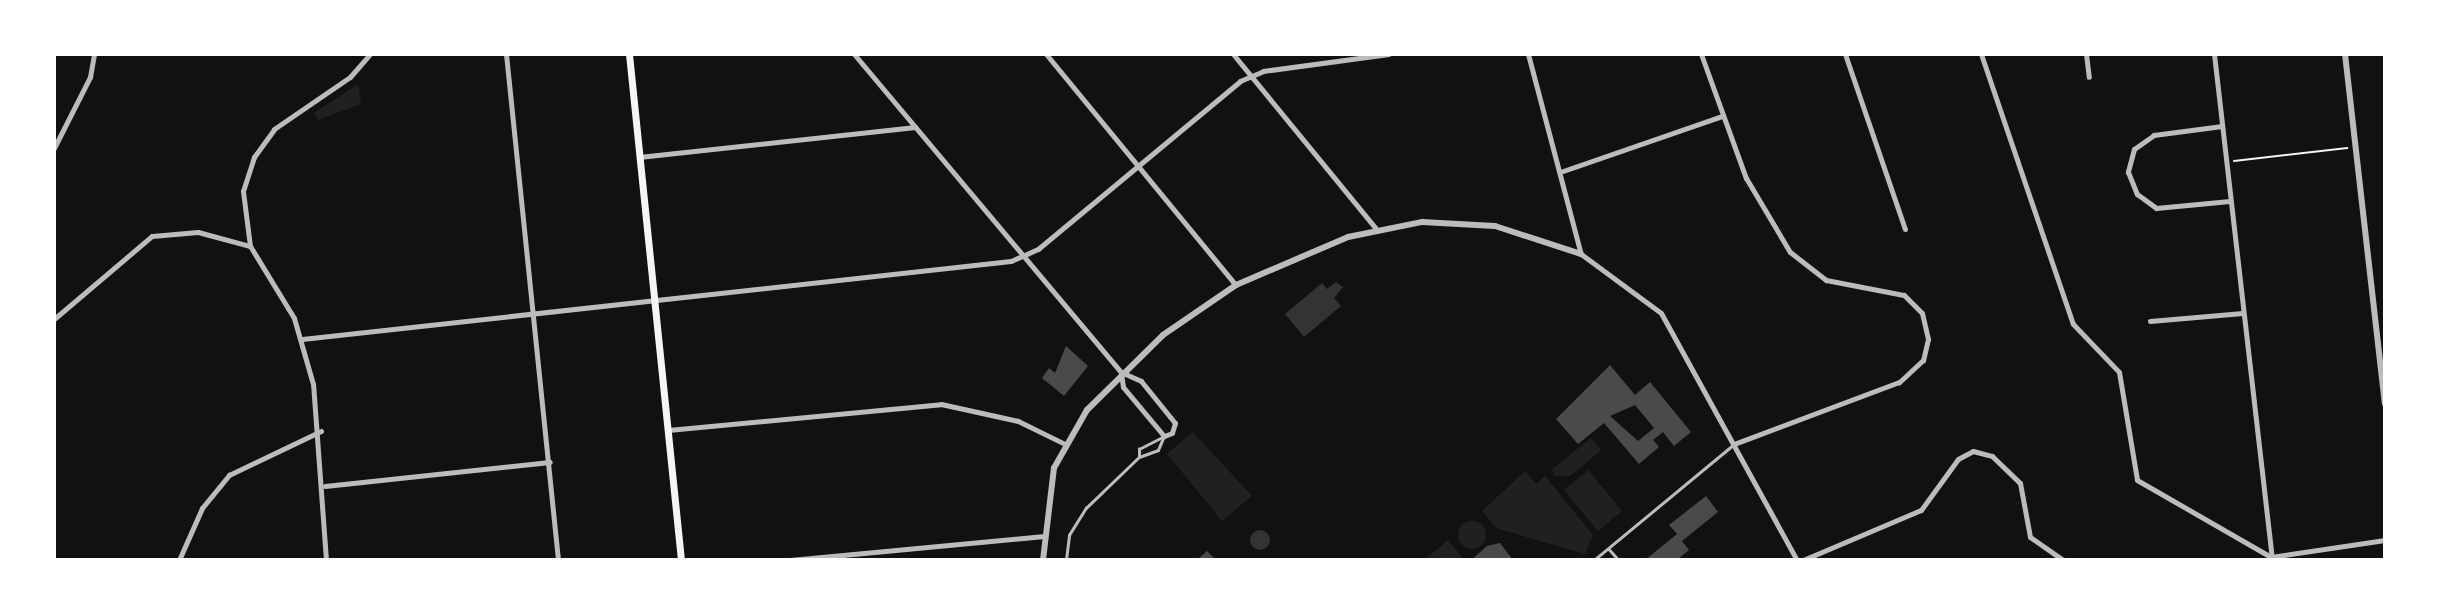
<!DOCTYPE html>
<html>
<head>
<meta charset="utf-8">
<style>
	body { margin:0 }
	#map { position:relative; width:2439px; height:614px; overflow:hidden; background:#111; font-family:"Work Sans",sans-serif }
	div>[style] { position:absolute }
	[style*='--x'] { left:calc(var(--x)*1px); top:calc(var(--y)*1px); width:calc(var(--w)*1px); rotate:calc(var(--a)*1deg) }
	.green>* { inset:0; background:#202020 }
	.round { border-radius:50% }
	.water>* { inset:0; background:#333 }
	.building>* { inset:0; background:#4a4a4a }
	.path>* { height:2px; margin:-1px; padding:0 1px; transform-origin:1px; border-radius:1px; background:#f5f5f5 }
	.service>* { height:2.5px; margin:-1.25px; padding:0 1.25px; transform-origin:1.25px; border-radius:1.25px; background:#bcbcbc }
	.minor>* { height:5px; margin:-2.5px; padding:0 2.5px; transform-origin:2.5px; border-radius:2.5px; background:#bcbcbc }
	.tertiary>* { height:6px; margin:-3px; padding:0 3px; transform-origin:3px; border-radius:3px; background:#bcbcbc }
	.secondary>* { height:7px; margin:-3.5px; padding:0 3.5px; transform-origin:3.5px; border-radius:3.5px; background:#f5f5f5 }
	span { translate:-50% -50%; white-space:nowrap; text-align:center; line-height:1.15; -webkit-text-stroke:5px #fff; paint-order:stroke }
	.frame { position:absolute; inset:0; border:56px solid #fff; pointer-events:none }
</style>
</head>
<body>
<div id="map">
	<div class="green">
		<div style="clip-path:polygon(358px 84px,361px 104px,318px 120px,314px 113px)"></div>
		<div style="clip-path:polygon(1193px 432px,1252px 496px,1222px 521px,1167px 454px)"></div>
		<div style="clip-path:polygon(1591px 438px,1601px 450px,1570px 476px,1554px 476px,1552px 469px)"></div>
		<div style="clip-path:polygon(1588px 470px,1622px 511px,1598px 531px,1564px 490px)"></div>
		<div style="clip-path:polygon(1525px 471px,1536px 484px,1545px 476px,1593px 535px,1585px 554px,1496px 528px,1482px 511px)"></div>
		<div class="round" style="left:1458px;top:521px;width:28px;height:28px"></div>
		<div style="clip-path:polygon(1448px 540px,1463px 559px,1424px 560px)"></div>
	</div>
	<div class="water">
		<div style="clip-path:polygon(1336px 282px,1343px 287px,1334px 298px,1341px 306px,1304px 337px,1285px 314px,1322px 283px,1327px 289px)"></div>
		<div class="round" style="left:1250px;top:530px;width:20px;height:20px"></div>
	</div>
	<div class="building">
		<div style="clip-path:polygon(1066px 346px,1088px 366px,1064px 396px,1042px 378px,1049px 368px,1055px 373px)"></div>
		<div style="clip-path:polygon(evenodd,1610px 365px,1635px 395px,1650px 382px,1691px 432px,1674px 446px,1663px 432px,1653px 440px,1659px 447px,1639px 464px,1604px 423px,1578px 444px,1556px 419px,1610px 365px,1635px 405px,1654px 428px,1638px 441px,1610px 416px,1635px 405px)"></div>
		<div style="clip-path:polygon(1706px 496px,1718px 512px,1682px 541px,1689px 550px,1677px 560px,1645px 560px,1677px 534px,1669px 525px)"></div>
		<div style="clip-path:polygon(1500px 543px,1513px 560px,1471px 560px,1487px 546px)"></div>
		<div style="clip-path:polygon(1207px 551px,1213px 557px,1218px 560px,1197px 560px)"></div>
	</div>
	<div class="path">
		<div style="--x:2234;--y:161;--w:114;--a:-6.6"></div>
	</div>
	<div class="service">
		<div style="--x:1139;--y:457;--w:20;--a:-20"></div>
		<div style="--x:1158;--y:450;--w:15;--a:-67"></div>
		<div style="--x:1609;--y:549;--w:15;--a:48"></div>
		<div style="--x:1066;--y:560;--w:25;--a:-83"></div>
		<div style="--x:1069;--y:535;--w:32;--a:-58"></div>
		<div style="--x:1086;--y:508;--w:74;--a:-43.9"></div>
		<div style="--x:1139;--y:457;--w:8;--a:-90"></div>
		<div style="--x:1139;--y:449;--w:28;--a:-27"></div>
		<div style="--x:1594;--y:560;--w:179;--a:-39.6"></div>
	</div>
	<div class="minor">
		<div style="--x:506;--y:54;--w:509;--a:84.13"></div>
		<div style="--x:854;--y:54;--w:415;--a:50"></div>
		<div style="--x:1046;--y:54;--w:299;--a:50.6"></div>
		<div style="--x:1233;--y:54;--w:226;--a:50.7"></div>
		<div style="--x:1528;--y:54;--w:207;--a:75.2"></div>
		<div style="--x:1581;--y:254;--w:99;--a:36.4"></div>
		<div style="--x:1661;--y:313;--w:282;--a:61.2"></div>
		<div style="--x:1701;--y:54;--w:132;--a:70.1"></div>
		<div style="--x:1746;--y:178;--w:86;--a:59.3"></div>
		<div style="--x:1790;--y:252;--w:46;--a:37.9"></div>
		<div style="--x:1826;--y:280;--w:79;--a:10.9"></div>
		<div style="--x:1904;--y:295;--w:25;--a:45"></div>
		<div style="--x:1922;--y:313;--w:27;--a:77"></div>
		<div style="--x:1928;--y:339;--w:22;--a:103"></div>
		<div style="--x:1923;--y:360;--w:33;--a:137"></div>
		<div style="--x:1899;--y:382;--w:176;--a:159.4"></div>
		<div style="--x:1845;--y:54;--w:185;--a:71.1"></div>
		<div style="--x:1981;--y:54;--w:285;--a:71.2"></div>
		<div style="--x:2073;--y:324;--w:66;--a:46.2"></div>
		<div style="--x:2119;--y:372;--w:109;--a:80.5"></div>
		<div style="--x:2137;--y:480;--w:155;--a:29.9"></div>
		<div style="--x:2271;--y:557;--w:115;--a:-8.5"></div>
		<div style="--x:2086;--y:54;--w:23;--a:83"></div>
		<div style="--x:2214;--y:54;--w:508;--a:83.45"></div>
		<div style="--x:2222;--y:126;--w:69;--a:172.5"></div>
		<div style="--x:2154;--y:135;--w:24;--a:145"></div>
		<div style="--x:2134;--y:149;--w:24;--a:105"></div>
		<div style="--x:2128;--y:172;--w:24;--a:68"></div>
		<div style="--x:2137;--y:194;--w:24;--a:36"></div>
		<div style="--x:2156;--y:208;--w:74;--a:-5.4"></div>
		<div style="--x:54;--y:148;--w:80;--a:-63.1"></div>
		<div style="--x:90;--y:77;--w:23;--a:-80"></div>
		<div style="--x:639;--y:157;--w:278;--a:-6.2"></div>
		<div style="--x:1563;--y:171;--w:168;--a:-19.1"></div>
		<div style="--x:54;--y:319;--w:128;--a:-40.3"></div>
		<div style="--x:152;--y:236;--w:46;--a:-5"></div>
		<div style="--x:198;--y:232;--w:54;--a:15.1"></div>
		<div style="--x:2150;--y:321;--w:93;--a:-4.9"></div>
		<div style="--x:302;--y:339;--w:713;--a:-6.28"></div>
		<div style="--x:1011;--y:261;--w:30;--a:-24"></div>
		<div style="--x:1038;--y:249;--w:263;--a:-39.7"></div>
		<div style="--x:1240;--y:81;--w:25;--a:-23"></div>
		<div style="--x:1263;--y:71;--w:127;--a:-7.7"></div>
		<div style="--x:1121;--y:372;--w:22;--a:24"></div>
		<div style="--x:1141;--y:381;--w:54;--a:51"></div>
		<div style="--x:1175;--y:423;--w:10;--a:107"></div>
		<div style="--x:1172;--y:433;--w:9;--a:159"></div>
		<div style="--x:1164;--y:436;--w:64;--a:-129.9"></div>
		<div style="--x:1123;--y:387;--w:15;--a:-98"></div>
		<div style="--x:668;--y:430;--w:274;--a:-5.4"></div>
		<div style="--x:941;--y:404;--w:79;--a:12.4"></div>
		<div style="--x:1018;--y:421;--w:52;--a:26.1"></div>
		<div style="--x:325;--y:486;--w:226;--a:-6.1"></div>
		<div style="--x:179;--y:560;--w:57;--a:-66.1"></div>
		<div style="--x:202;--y:508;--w:43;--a:-50.7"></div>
		<div style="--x:229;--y:475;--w:102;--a:-25.6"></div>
		<div style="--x:326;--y:560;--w:176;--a:-94.2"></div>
		<div style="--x:313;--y:384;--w:69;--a:-106.1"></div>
		<div style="--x:294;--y:318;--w:84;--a:-121.4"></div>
		<div style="--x:250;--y:246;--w:55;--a:-97.3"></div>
		<div style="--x:243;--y:191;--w:36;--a:-72"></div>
		<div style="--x:254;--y:157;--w:34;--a:-54"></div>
		<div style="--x:274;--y:129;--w:92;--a:-34.4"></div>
		<div style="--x:350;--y:77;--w:30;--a:-49"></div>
		<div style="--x:790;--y:560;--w:253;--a:-5.4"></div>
		<div style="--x:1803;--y:560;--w:128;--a:-23"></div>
		<div style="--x:1921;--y:510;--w:63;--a:-54"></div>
		<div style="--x:1958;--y:459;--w:17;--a:-28"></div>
		<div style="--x:1973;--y:451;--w:20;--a:15"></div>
		<div style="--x:1992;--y:456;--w:39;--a:44"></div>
		<div style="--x:2020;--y:483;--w:55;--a:79.5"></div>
		<div style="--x:2030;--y:537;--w:40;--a:34.9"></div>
	</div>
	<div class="tertiary">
		<div style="--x:2345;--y:54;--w:352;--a:83.5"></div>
		<div style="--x:1043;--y:560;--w:93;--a:-83.2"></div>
		<div style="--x:1054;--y:468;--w:67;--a:-60.4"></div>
		<div style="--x:1087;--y:410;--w:107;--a:-44.6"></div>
		<div style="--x:1163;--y:335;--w:88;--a:-34.4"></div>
		<div style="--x:1236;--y:285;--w:122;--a:-23.2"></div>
		<div style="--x:1348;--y:237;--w:76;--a:-11.5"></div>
		<div style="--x:1422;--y:222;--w:73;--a:3.1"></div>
		<div style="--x:1495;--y:226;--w:90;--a:18"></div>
	</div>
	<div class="secondary">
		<div style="--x:629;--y:54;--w:509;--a:84.13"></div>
	</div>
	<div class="frame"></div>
</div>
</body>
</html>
